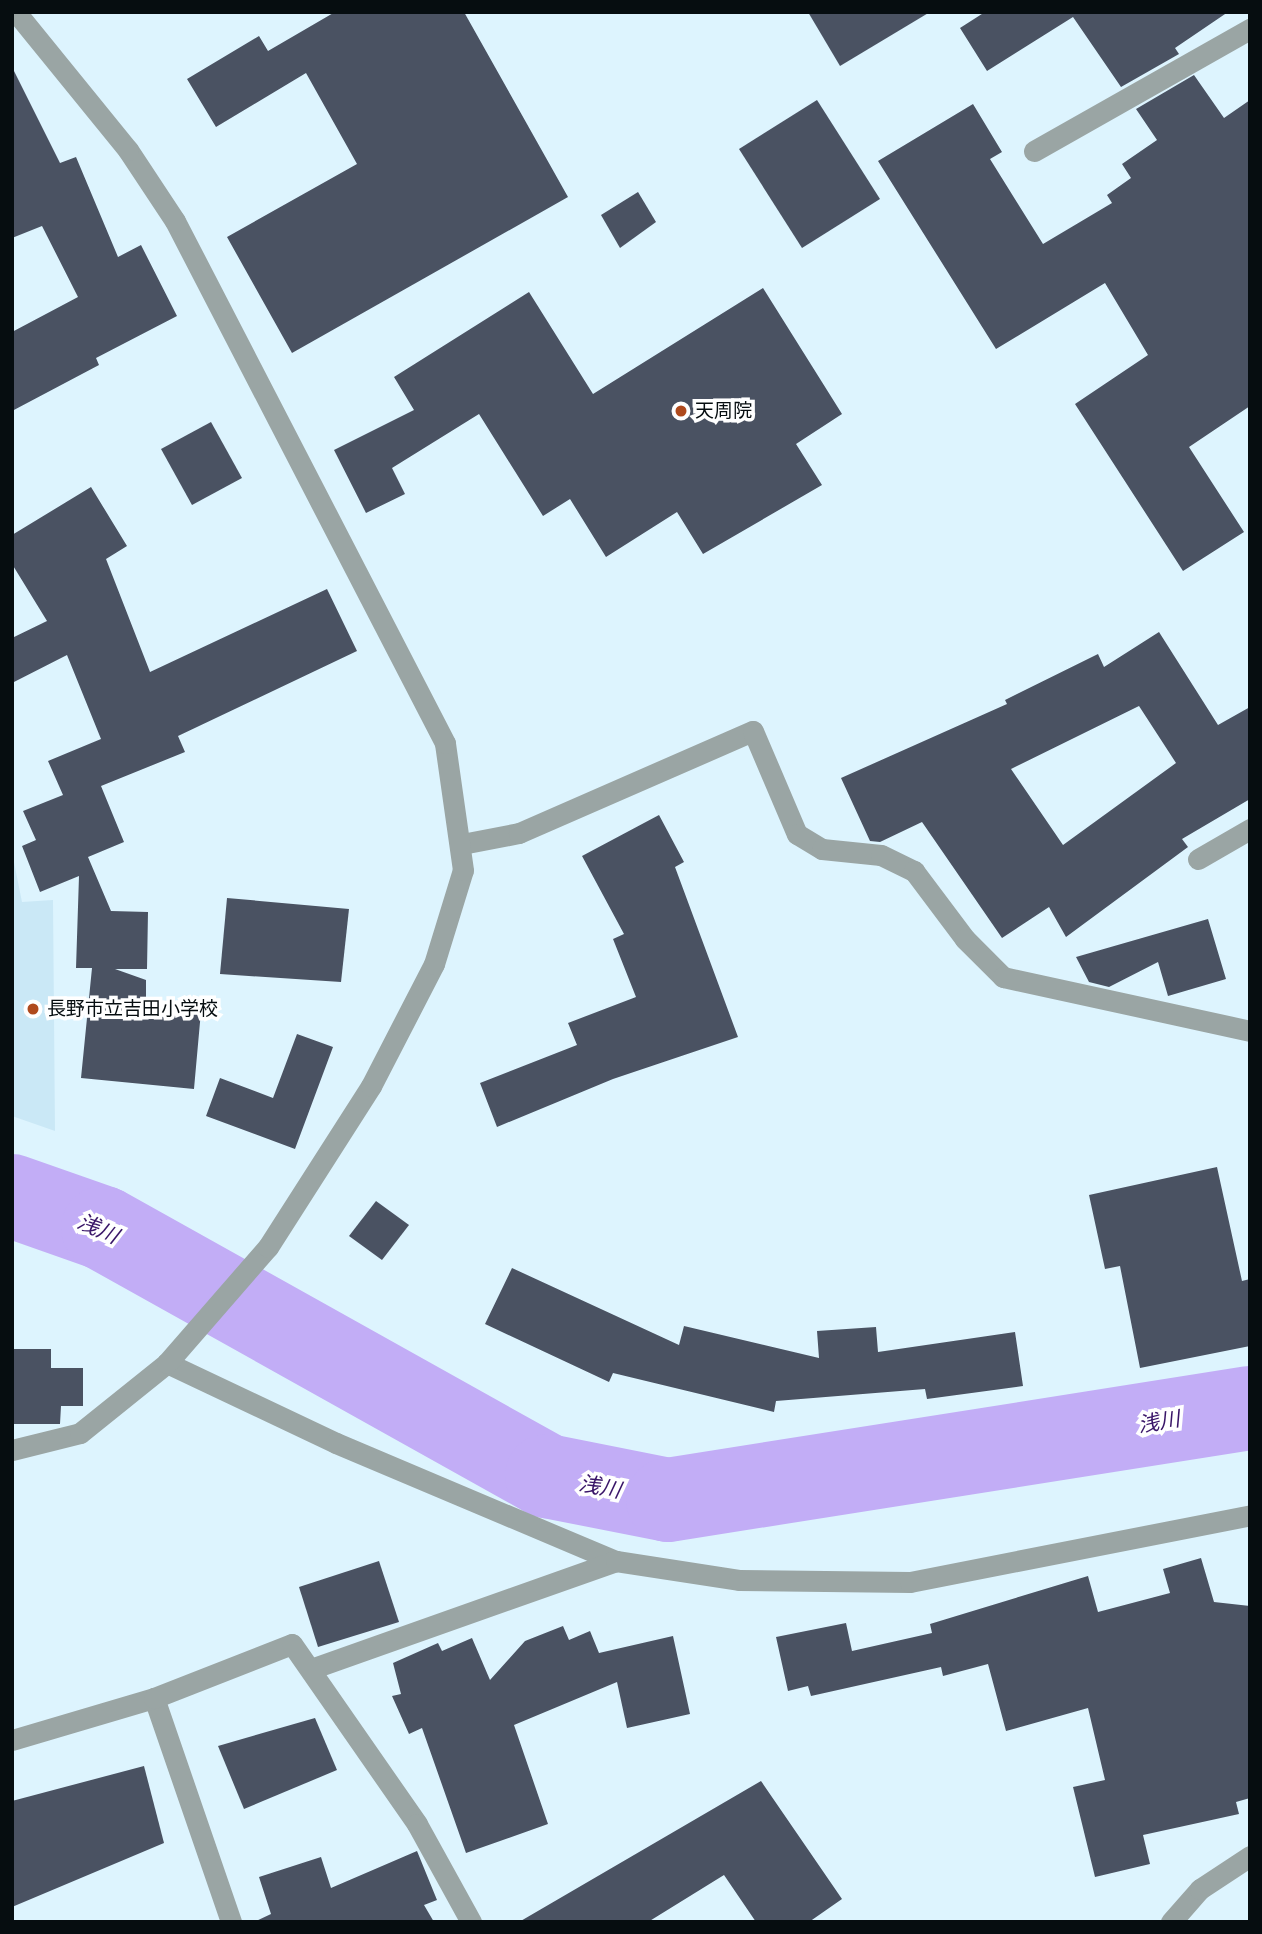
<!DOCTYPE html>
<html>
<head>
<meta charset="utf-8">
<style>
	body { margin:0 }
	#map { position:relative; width:1262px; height:1934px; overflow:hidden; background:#ddf4fe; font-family:Raleway,"Noto Sans JP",sans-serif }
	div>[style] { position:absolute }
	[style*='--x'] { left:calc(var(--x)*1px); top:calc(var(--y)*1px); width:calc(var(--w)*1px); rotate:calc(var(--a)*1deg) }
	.built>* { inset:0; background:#cae8f6 }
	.river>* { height:84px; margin:-42px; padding:0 42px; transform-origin:42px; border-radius:42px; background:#c2adf6 }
	.building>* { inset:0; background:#4a5262 }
	.street>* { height:21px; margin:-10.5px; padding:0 10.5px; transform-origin:10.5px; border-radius:10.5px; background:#9aa5a4 }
	.dots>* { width:19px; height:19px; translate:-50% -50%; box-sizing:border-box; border:4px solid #fff; border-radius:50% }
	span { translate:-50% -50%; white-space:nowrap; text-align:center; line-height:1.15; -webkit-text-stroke:7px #fff; paint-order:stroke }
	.poi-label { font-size:19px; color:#060d10 }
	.left { translate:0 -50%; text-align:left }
	.water-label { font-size:21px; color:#391568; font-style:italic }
	.frame { position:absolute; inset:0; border:14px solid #060d10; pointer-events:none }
</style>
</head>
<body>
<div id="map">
	<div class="built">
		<div style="clip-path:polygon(12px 852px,22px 902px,53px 900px,55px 1131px,12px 1116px)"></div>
	</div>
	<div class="river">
		<div style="--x:12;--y:1196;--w:96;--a:19.4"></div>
		<div style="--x:103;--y:1228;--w:509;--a:29.19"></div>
		<div style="--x:547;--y:1476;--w:123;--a:11.2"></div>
		<div style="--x:668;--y:1500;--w:589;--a:-8.98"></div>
	</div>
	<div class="building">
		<div style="clip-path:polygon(335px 12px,464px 12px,568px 197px,292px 353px,227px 237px,357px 164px,306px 73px,216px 127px,187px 79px,259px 36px,268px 51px)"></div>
		<div style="clip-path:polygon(808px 12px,930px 12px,840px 66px)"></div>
		<div style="clip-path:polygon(985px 12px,1228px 12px,1175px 48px,1179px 54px,1121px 87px,1073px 17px,987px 71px,960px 28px)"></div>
		<div style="clip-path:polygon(12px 67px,60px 163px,76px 157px,118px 257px,141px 245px,177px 316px,96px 358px,99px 365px,12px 411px,12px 332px,78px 297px,42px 226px,12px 238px)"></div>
		<div style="clip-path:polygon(1194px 75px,1224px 118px,1250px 100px,1250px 406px,1189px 447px,1244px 532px,1183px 571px,1075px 404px,1148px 355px,1105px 283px,996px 349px,878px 161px,973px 104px,1002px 152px,990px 159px,1043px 244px,1112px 203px,1107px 195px,1131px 178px,1122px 164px,1157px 140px,1136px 109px)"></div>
		<div style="clip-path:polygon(817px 100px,880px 199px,802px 248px,739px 149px)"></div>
		<div style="clip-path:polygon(638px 192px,656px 222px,620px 248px,601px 215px)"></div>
		<div style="clip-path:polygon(763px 288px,842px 414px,796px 444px,822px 485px,703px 554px,677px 512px,606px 557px,570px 499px,543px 516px,479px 414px,392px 468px,405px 494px,366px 513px,334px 450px,414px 410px,394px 377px,529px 292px,593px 394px)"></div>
		<div style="clip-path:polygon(211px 422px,242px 478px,192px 505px,161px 449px)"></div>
		<div style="clip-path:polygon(91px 487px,127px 546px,106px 559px,150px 672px,327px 589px,357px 651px,178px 736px,185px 752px,101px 786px,124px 842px,88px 857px,111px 911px,148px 912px,147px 969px,115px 969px,146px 980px,146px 1006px,201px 1011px,194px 1089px,81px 1078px,92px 968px,76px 968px,79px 876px,40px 892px,22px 846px,36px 840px,23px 811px,63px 795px,48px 761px,101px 739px,67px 655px,12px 683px,12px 638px,47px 621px,12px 564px,12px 535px)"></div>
		<div style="clip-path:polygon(evenodd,1159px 632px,1218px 725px,1250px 707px,1250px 799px,1182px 839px,1188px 847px,1066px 937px,1049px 907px,1002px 938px,922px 822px,880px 842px,870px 841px,841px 778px,1007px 704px,1005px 700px,1098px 654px,1104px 667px,1159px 632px,1139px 706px,1176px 763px,1063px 845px,1011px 769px,1139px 706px)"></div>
		<div style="clip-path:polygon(659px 815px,684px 862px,675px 867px,738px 1037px,613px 1079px,497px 1127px,480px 1083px,577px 1045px,568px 1023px,636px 997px,613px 939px,624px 934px,582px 856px)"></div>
		<div style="clip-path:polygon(227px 898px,349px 909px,341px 982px,220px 974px)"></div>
		<div style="clip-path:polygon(1208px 919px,1226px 979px,1168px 996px,1158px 962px,1109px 987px,1089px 982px,1076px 957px)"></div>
		<div style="clip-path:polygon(297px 1034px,333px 1047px,295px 1149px,206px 1116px,220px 1078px,273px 1098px)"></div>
		<div style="clip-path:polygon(1217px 1167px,1242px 1281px,1250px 1279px,1250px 1346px,1140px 1368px,1120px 1266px,1105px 1269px,1089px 1195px)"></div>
		<div style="clip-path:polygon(376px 1201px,409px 1225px,382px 1260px,349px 1236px)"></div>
		<div style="clip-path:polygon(512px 1268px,679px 1345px,684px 1326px,819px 1358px,817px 1331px,876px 1327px,878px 1352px,1015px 1332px,1023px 1386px,927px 1399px,925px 1389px,776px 1401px,774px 1412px,613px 1373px,609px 1382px,485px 1324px)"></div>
		<div style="clip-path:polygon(12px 1349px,51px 1349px,51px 1368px,83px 1368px,83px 1406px,61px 1406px,60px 1424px,12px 1424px)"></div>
		<div style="clip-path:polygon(1201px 1558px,1214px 1602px,1250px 1606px,1250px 1798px,1236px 1802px,1239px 1814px,1143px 1835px,1150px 1864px,1095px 1877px,1073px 1787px,1105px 1780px,1088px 1708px,1006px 1731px,988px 1664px,943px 1676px,941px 1667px,811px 1696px,808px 1686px,788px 1691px,776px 1637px,846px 1623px,852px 1651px,932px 1633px,930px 1624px,1088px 1576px,1098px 1612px,1170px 1593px,1163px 1569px)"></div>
		<div style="clip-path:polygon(379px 1561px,399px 1622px,318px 1647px,299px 1587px)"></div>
		<div style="clip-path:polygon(563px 1626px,569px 1640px,590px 1631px,599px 1653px,673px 1636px,690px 1714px,627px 1728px,617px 1682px,514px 1725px,548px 1824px,466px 1853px,422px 1728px,409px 1734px,392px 1696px,401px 1694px,393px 1663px,438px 1643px,442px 1651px,472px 1638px,490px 1680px,525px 1641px)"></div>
		<div style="clip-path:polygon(315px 1718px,337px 1770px,244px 1809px,218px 1746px)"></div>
		<div style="clip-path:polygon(144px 1766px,164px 1843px,12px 1907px,12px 1801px)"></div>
		<div style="clip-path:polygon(761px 1781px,842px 1899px,809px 1922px,756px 1922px,724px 1875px,648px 1922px,519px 1922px)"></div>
		<div style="clip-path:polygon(417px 1851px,437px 1900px,424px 1905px,434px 1922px,254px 1922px,271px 1914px,259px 1877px,321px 1857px,331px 1888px)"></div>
	</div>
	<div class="street">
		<div style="--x:1034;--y:151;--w:248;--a:-29.5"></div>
		<div style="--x:462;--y:844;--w:58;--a:-10.9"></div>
		<div style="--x:519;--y:833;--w:255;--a:-23.6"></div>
		<div style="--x:753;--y:731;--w:112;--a:66.9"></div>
		<div style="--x:797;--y:834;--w:29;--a:31"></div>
		<div style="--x:822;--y:849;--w:59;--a:5.8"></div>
		<div style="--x:881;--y:855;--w:37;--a:26"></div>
		<div style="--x:914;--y:871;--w:85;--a:53.1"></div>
		<div style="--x:965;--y:939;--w:54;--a:45"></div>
		<div style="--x:1003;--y:977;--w:253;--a:12.3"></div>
		<div style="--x:1198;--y:859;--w:60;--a:-30"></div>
		<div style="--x:167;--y:1363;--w:187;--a:25.3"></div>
		<div style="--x:336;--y:1443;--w:304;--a:22.9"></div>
		<div style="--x:616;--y:1561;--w:324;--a:160.5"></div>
		<div style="--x:12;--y:1450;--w:70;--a:-14"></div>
		<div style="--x:80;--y:1433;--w:112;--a:-38.8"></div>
		<div style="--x:167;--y:1363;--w:154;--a:-49"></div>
		<div style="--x:268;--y:1247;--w:191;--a:-57.4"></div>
		<div style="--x:371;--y:1086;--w:137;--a:-62.7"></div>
		<div style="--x:434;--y:964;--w:98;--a:-72.9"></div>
		<div style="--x:463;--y:870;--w:128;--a:-98.1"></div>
		<div style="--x:445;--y:743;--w:588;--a:-117.35"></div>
		<div style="--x:175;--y:221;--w:85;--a:-123.5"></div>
		<div style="--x:128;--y:150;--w:178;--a:-129.1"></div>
		<div style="--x:616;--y:1561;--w:124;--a:8.8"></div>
		<div style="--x:739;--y:1580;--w:171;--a:0.7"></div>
		<div style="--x:910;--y:1582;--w:347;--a:-11.1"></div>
		<div style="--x:154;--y:1698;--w:237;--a:71"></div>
		<div style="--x:12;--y:1740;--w:148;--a:-16.5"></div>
		<div style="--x:154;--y:1698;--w:148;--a:-21.4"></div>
		<div style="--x:292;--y:1644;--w:219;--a:55.2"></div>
		<div style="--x:417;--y:1824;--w:112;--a:61.1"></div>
		<div style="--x:1171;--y:1922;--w:44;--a:-48.7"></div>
		<div style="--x:1200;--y:1889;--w:60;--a:-33.4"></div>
	</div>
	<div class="dots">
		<div style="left:681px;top:411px;background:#af4a1d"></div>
		<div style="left:33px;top:1009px;background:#af4a1d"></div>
	</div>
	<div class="poi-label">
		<span class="left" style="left:695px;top:411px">天周院</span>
		<span class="left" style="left:47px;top:1009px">長野市立吉田小学校</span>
	</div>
	<div class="water-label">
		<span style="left:98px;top:1229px;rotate:24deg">浅川</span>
		<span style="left:1159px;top:1422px;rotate:-9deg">浅川</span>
		<span style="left:600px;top:1487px;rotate:11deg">浅川</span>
	</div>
	<div class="frame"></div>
</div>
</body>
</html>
